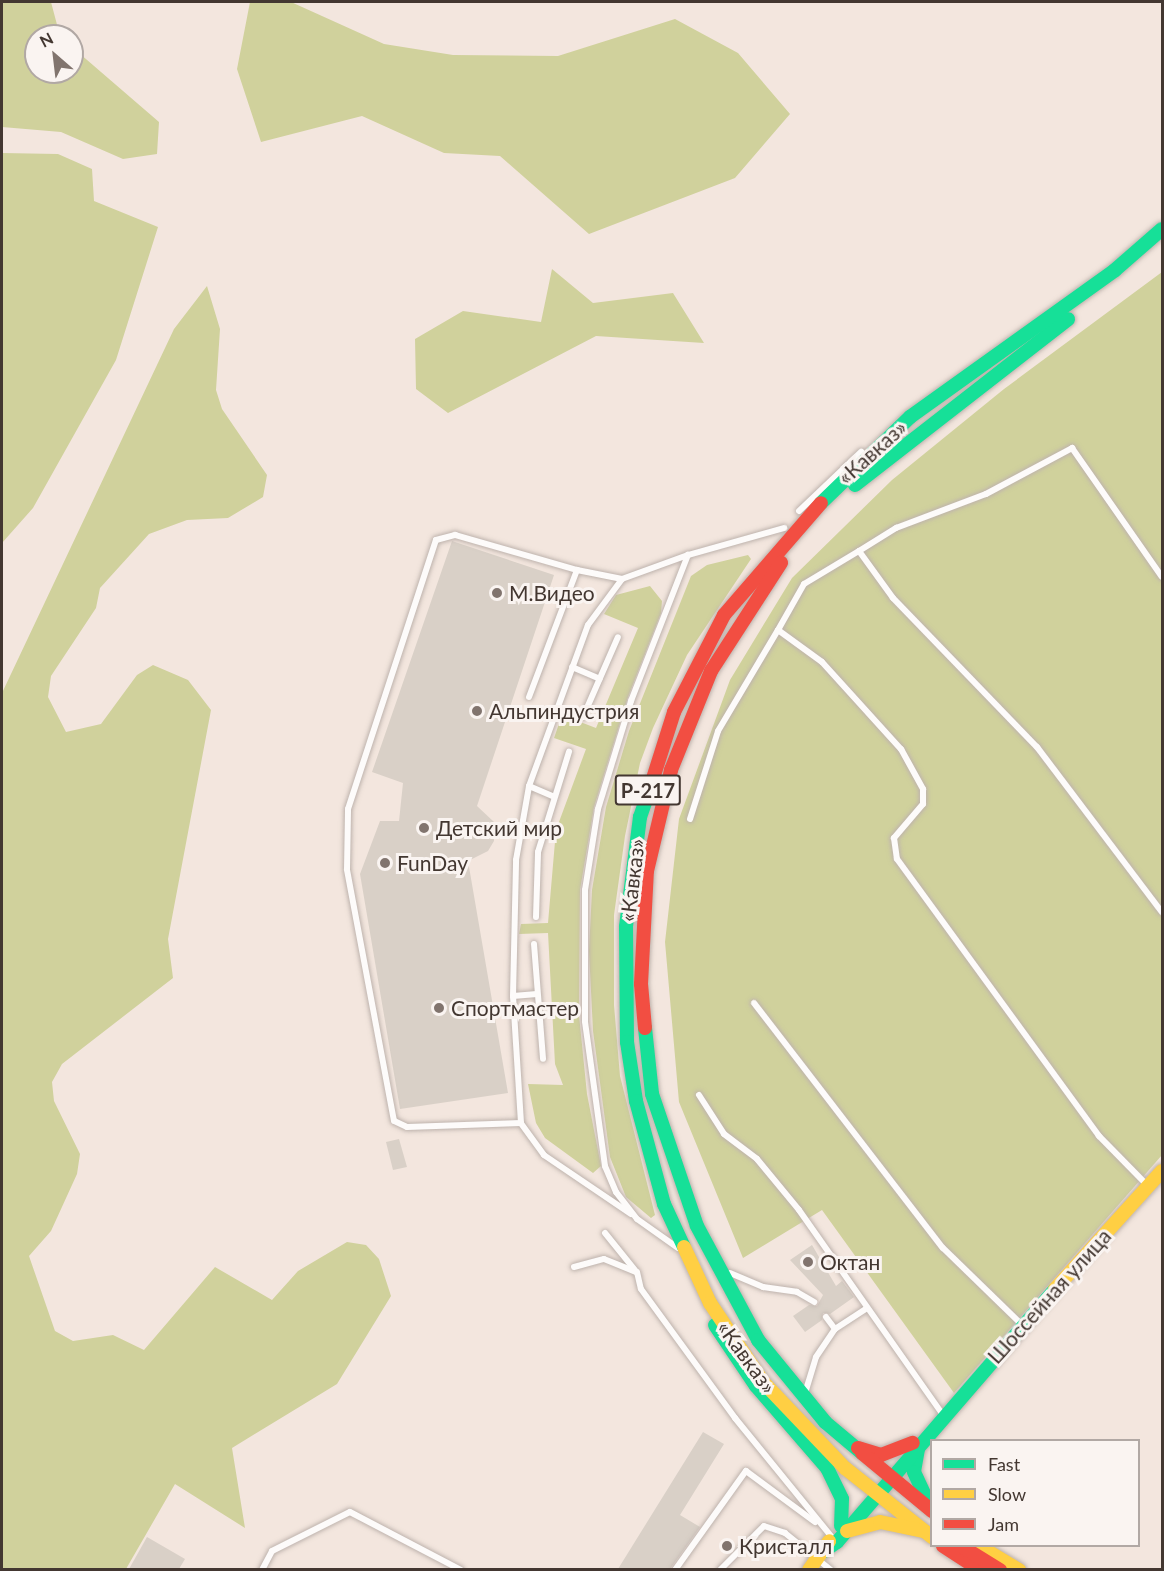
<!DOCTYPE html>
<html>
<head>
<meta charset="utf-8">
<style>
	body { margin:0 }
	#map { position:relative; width:1164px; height:1571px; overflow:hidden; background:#f3e6de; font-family:Lato,sans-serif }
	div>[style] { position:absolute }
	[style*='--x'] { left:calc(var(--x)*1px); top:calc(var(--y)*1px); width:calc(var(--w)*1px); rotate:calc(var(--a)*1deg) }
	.green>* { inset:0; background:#d0d19c }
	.building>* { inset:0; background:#d9d0c7 }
	.roads { filter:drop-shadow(0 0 2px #beb3ad) drop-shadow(0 0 2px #beb3ad) }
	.lane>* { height:6px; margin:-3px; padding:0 3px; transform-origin:3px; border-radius:3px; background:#fdfbfa }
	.fast>* { height:14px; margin:-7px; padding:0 7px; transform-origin:7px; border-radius:7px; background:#16e098 }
	.slow>* { height:14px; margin:-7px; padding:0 7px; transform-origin:7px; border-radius:7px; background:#ffcf43 }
	.jam>* { height:14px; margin:-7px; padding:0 7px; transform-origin:7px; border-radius:7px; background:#f24e42 }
	.dots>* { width:16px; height:16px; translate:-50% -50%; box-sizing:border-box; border:3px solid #faf4f1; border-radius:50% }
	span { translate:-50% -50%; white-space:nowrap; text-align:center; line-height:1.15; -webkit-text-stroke:6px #faf4f1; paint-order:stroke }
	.shield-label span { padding:2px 4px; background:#faf4f1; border:2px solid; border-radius:4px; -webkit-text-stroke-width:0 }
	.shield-label { font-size:20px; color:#433731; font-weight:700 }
	.street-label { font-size:21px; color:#433731 }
	.poi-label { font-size:21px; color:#433731 }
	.left { translate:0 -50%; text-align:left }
	.frame { position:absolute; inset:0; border:3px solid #433731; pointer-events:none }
	.legend { position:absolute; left:930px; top:1439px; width:210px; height:108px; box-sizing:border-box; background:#faf4f1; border:2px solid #b1a8a4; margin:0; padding:8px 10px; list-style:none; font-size:18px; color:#433731 }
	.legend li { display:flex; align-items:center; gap:12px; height:30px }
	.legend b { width:30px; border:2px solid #b1a8a4 }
	.north { position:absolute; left:24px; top:24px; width:60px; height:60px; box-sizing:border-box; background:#faf4f1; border:2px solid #b1a8a4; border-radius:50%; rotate:332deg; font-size:16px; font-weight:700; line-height:24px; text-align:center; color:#433731 }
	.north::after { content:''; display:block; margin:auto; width:21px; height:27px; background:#81746e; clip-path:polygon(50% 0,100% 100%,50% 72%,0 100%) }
</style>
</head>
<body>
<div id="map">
	<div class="green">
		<div style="clip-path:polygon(2px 2px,51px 2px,60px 36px,36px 36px,36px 72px,72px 72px,72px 47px,159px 122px,157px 154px,123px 159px,61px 132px,2px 127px)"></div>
		<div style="clip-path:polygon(250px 2px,291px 2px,384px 44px,453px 55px,558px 56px,675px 19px,738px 53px,790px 114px,735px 178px,589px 234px,500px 156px,444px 153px,362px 116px,261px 142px,237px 69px)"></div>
		<div style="clip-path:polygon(2px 153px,58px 154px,92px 169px,94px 201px,158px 227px,116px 360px,33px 508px,2px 543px)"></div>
		<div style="clip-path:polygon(552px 269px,593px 303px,673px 293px,704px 343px,596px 336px,448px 413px,416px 389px,415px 339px,463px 311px,541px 322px)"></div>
		<div style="clip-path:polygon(1162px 272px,1162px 1155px,954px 1393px,822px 1210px,743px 1258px,679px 1102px,665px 942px,679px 819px,730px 680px,792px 578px,892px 480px,1004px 389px)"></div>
		<div style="clip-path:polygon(207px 286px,220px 329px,216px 390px,222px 409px,267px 475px,263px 497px,228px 518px,187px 520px,149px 534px,100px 588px,96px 608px,51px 676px,48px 697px,66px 732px,101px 724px,137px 675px,153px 665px,188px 680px,211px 710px,168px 939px,173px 978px,62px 1064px,52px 1082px,54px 1101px,80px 1154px,77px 1174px,51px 1231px,29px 1256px,55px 1331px,73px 1341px,113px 1335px,144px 1350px,215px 1267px,272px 1300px,298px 1271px,347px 1242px,366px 1245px,379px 1259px,391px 1296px,337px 1384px,232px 1448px,245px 1528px,175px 1484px,126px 1569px,2px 1569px,2px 693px,174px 329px)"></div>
		<div style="clip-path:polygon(748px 555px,751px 559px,687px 655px,653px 728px,640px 763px,625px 836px,614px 915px,614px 1005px,620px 1076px,655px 1215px,651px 1218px,626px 1197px,610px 1157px,593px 1031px,589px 951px,592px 890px,606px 807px,629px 731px,691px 576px,707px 565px)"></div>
		<div style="clip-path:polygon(650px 586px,662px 601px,661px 613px,628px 697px,594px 807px,580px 890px,579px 1015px,587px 1094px,601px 1166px,593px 1173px,545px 1138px,536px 1123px,528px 1084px,563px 1085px,555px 1064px,548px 933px,519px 934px,521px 924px,548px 923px,556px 830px,586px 749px,554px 738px,562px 715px,596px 728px,638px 628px,604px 614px,616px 595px)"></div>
	</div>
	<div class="building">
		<div style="clip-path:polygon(452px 541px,554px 575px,477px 806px,494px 822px,494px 841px,488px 851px,468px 861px,508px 1093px,400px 1109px,360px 874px,380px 821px,399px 821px,403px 783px,372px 772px)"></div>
		<div style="clip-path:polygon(399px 1139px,407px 1167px,393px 1170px,386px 1142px)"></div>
		<div style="clip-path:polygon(812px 1245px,836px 1286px,842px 1281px,854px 1297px,830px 1314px,823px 1313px,822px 1320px,805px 1332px,793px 1316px,809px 1305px,817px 1306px,823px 1295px,790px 1260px)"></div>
		<div style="clip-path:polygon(703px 1432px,724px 1444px,680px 1515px,700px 1527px,670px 1569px,618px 1569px)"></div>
		<div style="clip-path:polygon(147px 1537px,185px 1559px,179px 1569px,129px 1569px)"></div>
	</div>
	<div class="roads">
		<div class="lane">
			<div style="--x:799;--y:511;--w:86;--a:-43.6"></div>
			<div style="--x:859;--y:551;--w:44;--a:-31.9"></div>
			<div style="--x:896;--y:528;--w:96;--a:-20.7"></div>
			<div style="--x:986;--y:494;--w:98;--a:-28.1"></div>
			<div style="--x:1072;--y:448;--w:157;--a:55.1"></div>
			<div style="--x:778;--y:630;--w:53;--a:-60.5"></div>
			<div style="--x:804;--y:584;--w:64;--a:-31"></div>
			<div style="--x:859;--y:551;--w:58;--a:54.1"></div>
			<div style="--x:893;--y:598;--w:207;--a:46"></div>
			<div style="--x:1037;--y:747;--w:207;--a:52.9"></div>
			<div style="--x:572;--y:667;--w:30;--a:23"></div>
			<div style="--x:529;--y:697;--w:136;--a:-69.3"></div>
			<div style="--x:577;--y:570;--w:46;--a:11.3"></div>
			<div style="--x:583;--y:717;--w:87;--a:-66.4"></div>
			<div style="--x:529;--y:786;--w:26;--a:23"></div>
			<div style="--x:690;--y:819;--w:92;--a:-72.3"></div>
			<div style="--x:718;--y:731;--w:117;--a:-59.3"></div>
			<div style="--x:778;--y:630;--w:54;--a:36"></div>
			<div style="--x:822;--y:662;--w:118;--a:47.8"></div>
			<div style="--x:901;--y:749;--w:46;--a:61.2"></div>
			<div style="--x:923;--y:789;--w:15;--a:90"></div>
			<div style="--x:923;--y:804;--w:45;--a:130.5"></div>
			<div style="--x:894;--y:838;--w:21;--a:82"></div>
			<div style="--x:897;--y:859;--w:343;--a:53.9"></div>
			<div style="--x:1099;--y:1136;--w:69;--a:45.6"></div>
			<div style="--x:536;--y:917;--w:65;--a:-88.2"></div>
			<div style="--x:538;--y:852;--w:105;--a:-72.8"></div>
			<div style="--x:534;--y:944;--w:115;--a:85.5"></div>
			<div style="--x:513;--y:996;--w:24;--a:-5"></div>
			<div style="--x:754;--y:1003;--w:309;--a:52.4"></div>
			<div style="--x:943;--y:1248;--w:107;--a:44.2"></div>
			<div style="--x:699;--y:1095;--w:46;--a:57.3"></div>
			<div style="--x:724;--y:1134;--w:41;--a:37.1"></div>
			<div style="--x:757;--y:1159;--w:66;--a:50.5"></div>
			<div style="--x:799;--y:1210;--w:251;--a:54.9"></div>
			<div style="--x:521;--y:1123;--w:114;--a:178"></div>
			<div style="--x:407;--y:1127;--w:14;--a:-155"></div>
			<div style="--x:394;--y:1121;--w:256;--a:-100.6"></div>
			<div style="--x:347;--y:869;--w:60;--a:-89"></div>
			<div style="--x:348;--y:809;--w:283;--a:-71.9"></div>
			<div style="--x:436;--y:540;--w:20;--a:-15"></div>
			<div style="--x:455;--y:535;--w:127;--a:16"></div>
			<div style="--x:631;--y:1214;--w:105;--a:-145.9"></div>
			<div style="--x:544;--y:1155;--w:39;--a:-126"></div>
			<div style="--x:521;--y:1123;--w:127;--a:-93.6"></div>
			<div style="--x:513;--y:996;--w:136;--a:-88.7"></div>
			<div style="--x:516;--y:860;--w:75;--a:-80"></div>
			<div style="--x:529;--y:786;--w:171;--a:-69.9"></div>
			<div style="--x:588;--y:625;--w:57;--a:-53.5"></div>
			<div style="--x:622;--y:579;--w:70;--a:-20"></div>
			<div style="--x:605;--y:1233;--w:48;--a:51"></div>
			<div style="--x:678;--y:1248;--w:50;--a:-144.7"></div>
			<div style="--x:637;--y:1219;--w:34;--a:-128"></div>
			<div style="--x:616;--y:1192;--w:28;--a:-113"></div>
			<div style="--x:605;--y:1166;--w:146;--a:-97.9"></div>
			<div style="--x:585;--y:1021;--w:131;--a:-90"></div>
			<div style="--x:585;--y:890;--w:82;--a:-80.9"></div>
			<div style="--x:598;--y:809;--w:113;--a:-73"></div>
			<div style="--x:631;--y:701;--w:157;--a:-68.7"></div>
			<div style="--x:688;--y:555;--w:100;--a:-15.7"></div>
			<div style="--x:574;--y:1267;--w:31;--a:-15"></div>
			<div style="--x:604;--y:1259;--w:35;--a:22"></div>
			<div style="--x:637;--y:1272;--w:17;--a:77"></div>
			<div style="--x:641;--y:1289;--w:160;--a:53.9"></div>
			<div style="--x:735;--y:1418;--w:152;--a:50.9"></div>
			<div style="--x:730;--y:1273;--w:36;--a:23"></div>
			<div style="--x:763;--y:1287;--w:34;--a:8"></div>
			<div style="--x:797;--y:1292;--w:20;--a:30"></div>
			<div style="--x:835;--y:1329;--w:37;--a:-33"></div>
			<div style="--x:806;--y:1390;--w:34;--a:-73"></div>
			<div style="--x:816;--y:1357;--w:34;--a:-56"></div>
			<div style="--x:835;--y:1329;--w:15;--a:-127"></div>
			<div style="--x:262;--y:1570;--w:21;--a:-62"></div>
			<div style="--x:272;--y:1551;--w:87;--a:-26.6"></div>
			<div style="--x:350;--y:1512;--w:125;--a:27.6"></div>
			<div style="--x:675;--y:1570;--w:122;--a:-54.4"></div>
			<div style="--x:746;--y:1471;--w:86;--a:36.5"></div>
			<div style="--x:720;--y:1570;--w:62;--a:-45"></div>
			<div style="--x:764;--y:1526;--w:22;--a:18"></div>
			<div style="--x:785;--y:1533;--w:59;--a:38.8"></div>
		</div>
		<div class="fast">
			<div style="--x:855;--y:485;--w:270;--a:-37.9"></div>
			<div style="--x:821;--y:503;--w:124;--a:-44"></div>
			<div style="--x:910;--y:417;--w:252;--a:-35.6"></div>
			<div style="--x:1115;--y:270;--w:62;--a:-41.1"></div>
			<div style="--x:649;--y:791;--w:28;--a:109"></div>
			<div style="--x:640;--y:817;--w:111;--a:97.3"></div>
			<div style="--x:626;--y:927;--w:115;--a:89.5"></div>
			<div style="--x:627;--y:1042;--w:60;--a:81.3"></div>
			<div style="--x:636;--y:1101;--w:107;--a:74.8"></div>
			<div style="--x:664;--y:1204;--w:47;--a:65.1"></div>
			<div style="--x:645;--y:1028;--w:66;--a:83.9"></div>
			<div style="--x:652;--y:1094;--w:139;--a:71.2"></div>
			<div style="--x:697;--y:1226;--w:129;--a:61.8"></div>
			<div style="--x:758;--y:1340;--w:106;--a:50.7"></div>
			<div style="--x:825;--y:1422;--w:48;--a:40"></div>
			<div style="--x:715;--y:1325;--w:73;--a:56.1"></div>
			<div style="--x:756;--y:1386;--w:108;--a:49.1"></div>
			<div style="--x:827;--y:1468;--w:34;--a:64"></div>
			<div style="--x:842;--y:1499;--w:27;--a:92"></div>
			<div style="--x:918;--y:1449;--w:23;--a:100"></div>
			<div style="--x:914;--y:1472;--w:38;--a:65"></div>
			<div style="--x:824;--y:1551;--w:16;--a:-35"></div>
			<div style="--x:837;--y:1542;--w:334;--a:-49.2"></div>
		</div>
		<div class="slow">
			<div style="--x:684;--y:1247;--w:62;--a:65.1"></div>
			<div style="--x:710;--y:1303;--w:95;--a:56.1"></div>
			<div style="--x:763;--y:1382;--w:119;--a:46.4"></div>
			<div style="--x:845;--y:1468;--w:111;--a:38.4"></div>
			<div style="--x:1055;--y:1289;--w:159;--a:-47.8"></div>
			<div style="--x:847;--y:1531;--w:34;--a:-15"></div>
			<div style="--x:880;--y:1522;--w:45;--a:11.6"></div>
			<div style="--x:979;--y:1546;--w:47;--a:31"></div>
			<div style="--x:809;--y:1570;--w:35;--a:-55"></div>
		</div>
		<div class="jam">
			<div style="--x:649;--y:791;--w:83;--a:-72.4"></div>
			<div style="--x:674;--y:712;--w:109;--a:-62.7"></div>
			<div style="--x:724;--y:615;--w:148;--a:-49.1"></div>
			<div style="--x:645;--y:1028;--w:44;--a:-95.2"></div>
			<div style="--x:641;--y:984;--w:113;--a:-87"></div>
			<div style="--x:647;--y:871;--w:104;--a:-76.6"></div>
			<div style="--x:671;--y:770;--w:107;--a:-68"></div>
			<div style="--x:711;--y:671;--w:129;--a:-57.1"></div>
			<div style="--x:858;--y:1448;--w:24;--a:17"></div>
			<div style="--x:881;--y:1455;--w:34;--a:-21"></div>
			<div style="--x:862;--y:1453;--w:91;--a:39.6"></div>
			<div style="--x:943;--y:1546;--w:44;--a:33"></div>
			<div style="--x:961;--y:1546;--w:46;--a:31.6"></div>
		</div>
	</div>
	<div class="dots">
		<div style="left:497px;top:593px;background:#81746e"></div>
		<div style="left:477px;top:711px;background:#81746e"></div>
		<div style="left:424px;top:828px;background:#81746e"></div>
		<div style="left:385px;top:863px;background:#81746e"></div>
		<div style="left:439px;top:1008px;background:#81746e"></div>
		<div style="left:808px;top:1262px;background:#81746e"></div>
		<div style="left:727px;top:1546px;background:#81746e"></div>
	</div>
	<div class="shield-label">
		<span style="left:648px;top:790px">Р-217</span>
	</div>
	<div class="street-label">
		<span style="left:872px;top:452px;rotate:-42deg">«Кавказ»</span>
		<span style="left:632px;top:880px;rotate:-83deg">«Кавказ»</span>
		<span style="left:1049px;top:1296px;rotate:-48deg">Шоссейная улица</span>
		<span style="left:747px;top:1357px;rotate:54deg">«Кавказ»</span>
	</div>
	<div class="poi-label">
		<span class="left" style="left:509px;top:593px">М.Видео</span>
		<span class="left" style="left:489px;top:711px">Альпиндустрия</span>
		<span class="left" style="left:436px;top:828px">Детский мир</span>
		<span class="left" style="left:397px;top:863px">FunDay</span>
		<span class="left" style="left:451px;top:1008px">Спортмастер</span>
		<span class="left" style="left:820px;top:1262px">Октан</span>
		<span class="left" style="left:739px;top:1546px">Кристалл</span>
	</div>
	<div class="frame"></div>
	<ul class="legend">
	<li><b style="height:8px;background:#16e098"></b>Fast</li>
	<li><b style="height:8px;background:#ffcf43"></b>Slow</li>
	<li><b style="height:8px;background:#f24e42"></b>Jam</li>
	</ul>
	<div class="north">N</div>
</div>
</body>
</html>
